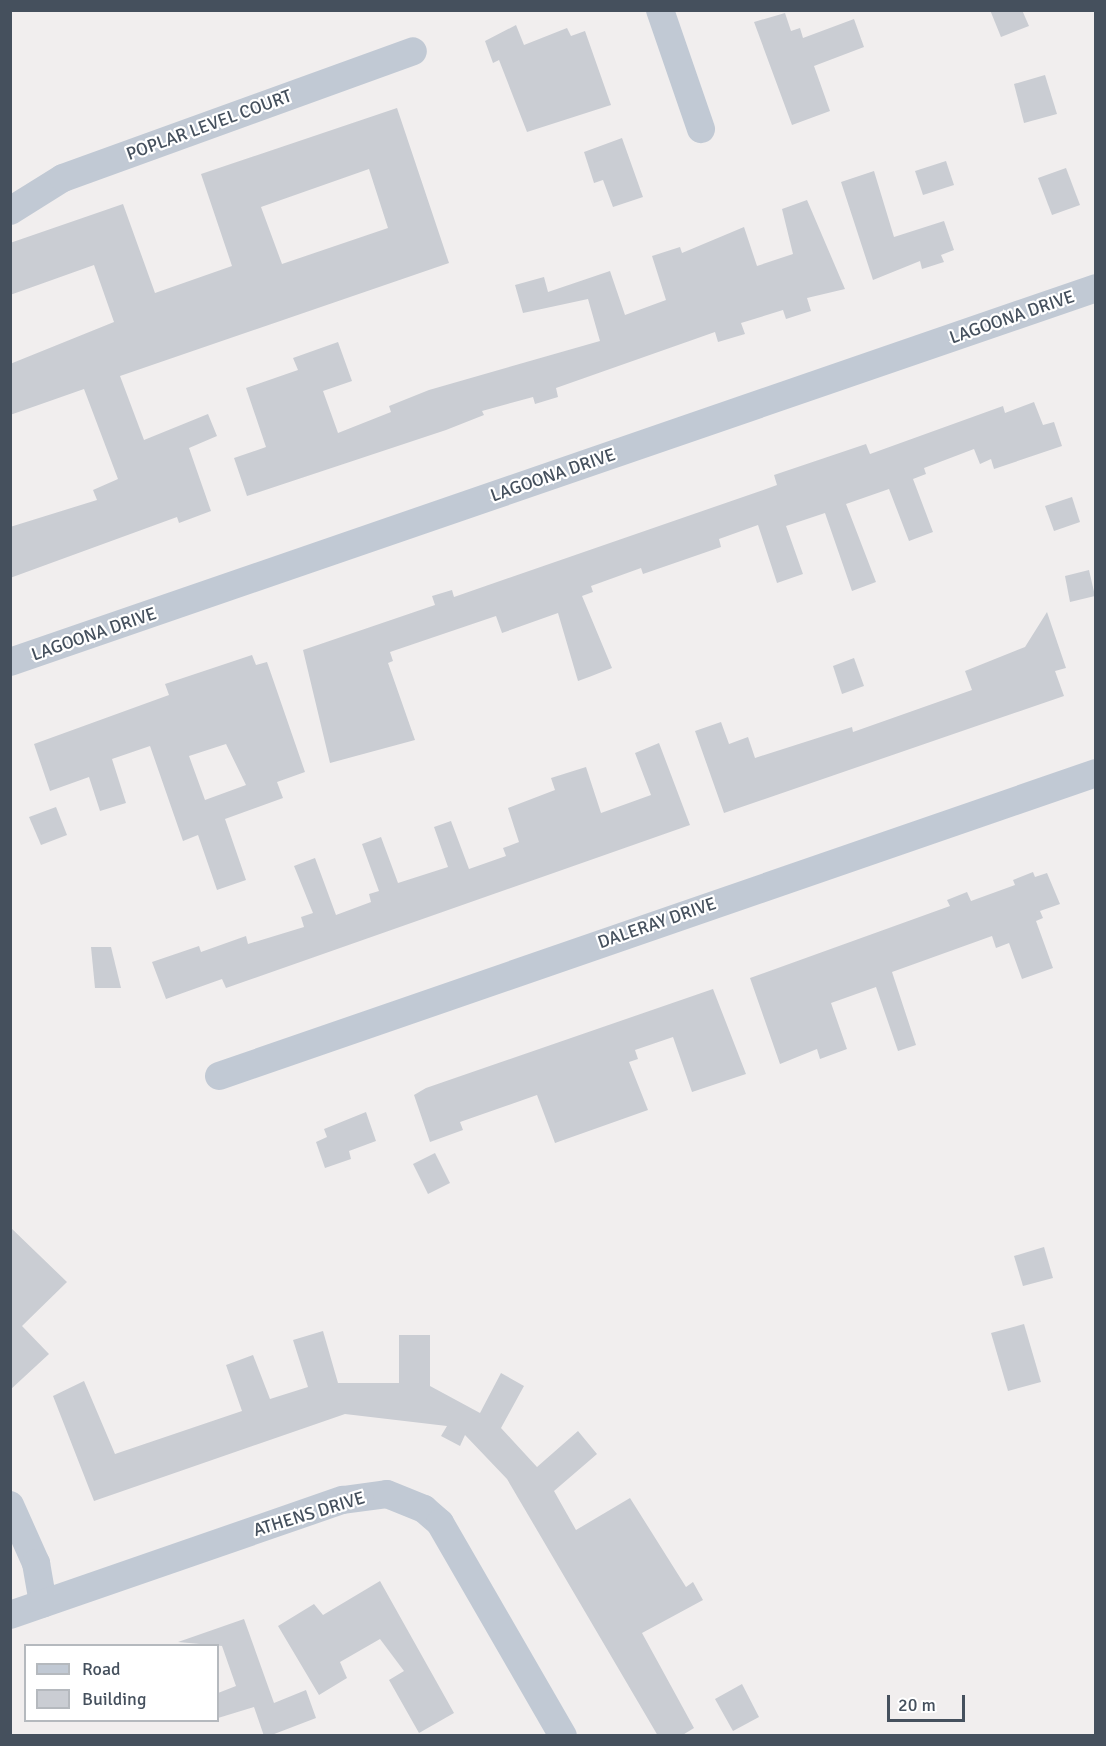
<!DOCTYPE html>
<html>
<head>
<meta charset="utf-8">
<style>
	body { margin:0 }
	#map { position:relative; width:1106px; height:1746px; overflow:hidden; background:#f1eeee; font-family:Signika,sans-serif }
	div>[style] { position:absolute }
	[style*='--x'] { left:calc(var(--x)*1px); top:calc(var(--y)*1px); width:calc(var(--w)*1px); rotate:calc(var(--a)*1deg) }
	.building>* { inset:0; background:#cacdd3 }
	.minor>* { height:28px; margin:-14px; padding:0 14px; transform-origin:14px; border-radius:14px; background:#c1c9d4 }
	span { translate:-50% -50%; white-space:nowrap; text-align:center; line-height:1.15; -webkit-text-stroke:4.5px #fff; paint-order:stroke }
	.street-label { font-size:18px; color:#45505d }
	.frame { position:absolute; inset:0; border:12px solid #45505d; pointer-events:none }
	.legend { position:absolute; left:24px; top:1644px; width:195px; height:78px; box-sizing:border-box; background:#fff; border:2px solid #b5b9be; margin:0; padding:8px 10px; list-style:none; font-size:18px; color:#45505d }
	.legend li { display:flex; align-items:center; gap:12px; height:30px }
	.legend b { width:30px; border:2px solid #b5b9be }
	.scale { position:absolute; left:887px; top:1695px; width:78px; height:27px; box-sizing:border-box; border:3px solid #45505d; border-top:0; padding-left:8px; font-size:18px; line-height:21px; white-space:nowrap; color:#45505d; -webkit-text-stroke:4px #fff; paint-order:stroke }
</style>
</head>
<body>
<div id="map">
	<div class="building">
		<div style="clip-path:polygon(990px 10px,1022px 10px,1029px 26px,1001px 37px)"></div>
		<div style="clip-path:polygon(785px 13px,791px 31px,800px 28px,803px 38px,854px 19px,864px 47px,814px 66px,830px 111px,792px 125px,754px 22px)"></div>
		<div style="clip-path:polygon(516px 25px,524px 45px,567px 28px,571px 36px,585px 31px,611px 105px,527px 132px,499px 60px,493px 63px,485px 41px)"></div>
		<div style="clip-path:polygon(1045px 75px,1057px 114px,1024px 123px,1014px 84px)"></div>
		<div style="clip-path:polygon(evenodd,397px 108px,449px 263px,120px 376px,144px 440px,208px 414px,217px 436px,189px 448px,211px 511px,179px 523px,177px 517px,10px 578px,10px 527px,97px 500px,93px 490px,118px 479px,84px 389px,10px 415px,10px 364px,114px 322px,94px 265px,10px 295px,10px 243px,123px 204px,155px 293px,232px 266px,201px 174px,397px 108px,369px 169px,388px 228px,282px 264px,261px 207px,369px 169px)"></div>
		<div style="clip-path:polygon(622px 138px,643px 197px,613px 207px,603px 180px,594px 183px,584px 152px)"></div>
		<div style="clip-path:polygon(946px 161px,954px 185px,923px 195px,915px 171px)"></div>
		<div style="clip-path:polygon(1066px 168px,1080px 205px,1052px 215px,1038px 178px)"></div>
		<div style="clip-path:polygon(874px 171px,894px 237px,944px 221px,954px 250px,941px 255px,944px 262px,922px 269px,920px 261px,873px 280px,841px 182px)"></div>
		<div style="clip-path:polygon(807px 200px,845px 289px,807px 298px,811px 311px,786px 319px,783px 310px,741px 323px,745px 334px,718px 342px,715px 332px,556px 388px,558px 397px,535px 404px,533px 397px,482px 411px,484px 415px,446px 430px,247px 496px,234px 458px,266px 447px,246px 388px,298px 370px,293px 358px,338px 342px,352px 381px,323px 391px,338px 433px,391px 412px,389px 406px,429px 390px,600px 341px,588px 299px,523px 313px,515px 285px,544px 277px,548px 292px,610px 271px,625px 315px,666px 300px,652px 256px,680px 247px,682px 253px,744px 227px,757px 266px,793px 254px,782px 209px)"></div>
		<div style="clip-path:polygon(1034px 402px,1043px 425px,1054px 422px,1062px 446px,994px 469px,991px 459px,980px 464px,974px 449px,924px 468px,926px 474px,913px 479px,933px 532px,909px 541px,889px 489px,846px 504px,876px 582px,852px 591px,825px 513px,786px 526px,803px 574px,777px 583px,758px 525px,719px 539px,721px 547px,643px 574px,641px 568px,591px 586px,593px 592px,582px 596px,612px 668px,589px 677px,578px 681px,558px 613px,502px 633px,496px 616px,390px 652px,393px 661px,388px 663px,415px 740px,330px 763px,303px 650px,435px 605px,432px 596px,452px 590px,454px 597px,766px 489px,777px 485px,774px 475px,866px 444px,870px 454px,1003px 406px,1005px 413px)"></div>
		<div style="clip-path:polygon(1072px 497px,1080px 522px,1054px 531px,1045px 506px)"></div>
		<div style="clip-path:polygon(1089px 570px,1095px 596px,1070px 602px,1065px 576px)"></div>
		<div style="clip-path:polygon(1047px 612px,1066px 668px,1055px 671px,1064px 696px,724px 813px,695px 731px,721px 722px,729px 744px,748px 737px,755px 758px,852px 727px,853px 732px,972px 690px,965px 671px,1025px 647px)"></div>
		<div style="clip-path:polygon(evenodd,252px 655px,256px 665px,267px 662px,305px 772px,277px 782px,283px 798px,225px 819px,246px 880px,217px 890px,198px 835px,183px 841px,150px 746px,112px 759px,126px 803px,100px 811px,89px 777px,50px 791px,34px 744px,169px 695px,165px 684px,252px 655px,226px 744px,246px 785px,205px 800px,189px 756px,226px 744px)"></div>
		<div style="clip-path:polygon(854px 658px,864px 686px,842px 694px,833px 666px)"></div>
		<div style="clip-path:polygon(659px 743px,690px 825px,226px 988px,222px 979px,166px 999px,152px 962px,199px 946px,201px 952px,246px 936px,248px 944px,304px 927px,301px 917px,313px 913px,294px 866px,315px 858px,336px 915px,371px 902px,369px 894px,379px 891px,362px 844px,381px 837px,398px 883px,448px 867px,434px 827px,451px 821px,469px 869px,506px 856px,503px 848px,519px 842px,508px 808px,555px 790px,551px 778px,586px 767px,601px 813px,651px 795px,635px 753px)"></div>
		<div style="clip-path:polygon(56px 807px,67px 835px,41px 845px,29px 817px)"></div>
		<div style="clip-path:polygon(1033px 872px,1035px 877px,1047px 873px,1060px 904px,1040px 911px,1043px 918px,1036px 921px,1053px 968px,1022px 979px,1009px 943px,996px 948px,992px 936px,892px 972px,916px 1045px,898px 1051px,876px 987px,831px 1003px,847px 1049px,820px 1059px,817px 1049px,780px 1064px,750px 978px,950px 906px,947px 900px,967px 892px,971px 901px,1015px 885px,1013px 880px)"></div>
		<div style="clip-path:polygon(91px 947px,111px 947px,121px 988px,95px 988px)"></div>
		<div style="clip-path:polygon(713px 989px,746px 1074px,692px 1092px,673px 1037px,635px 1050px,638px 1059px,629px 1062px,648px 1110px,555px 1143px,537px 1095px,460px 1122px,463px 1130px,430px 1142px,414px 1095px,426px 1088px)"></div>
		<div style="clip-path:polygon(366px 1112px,376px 1141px,349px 1151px,351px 1159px,325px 1168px,316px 1142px,327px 1137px,324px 1129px)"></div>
		<div style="clip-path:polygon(435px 1153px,450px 1183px,428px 1194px,413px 1164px)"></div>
		<div style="clip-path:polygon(10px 1227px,67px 1282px,22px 1326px,49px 1354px,10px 1390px)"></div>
		<div style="clip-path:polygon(1044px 1247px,1053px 1278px,1023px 1286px,1014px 1256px)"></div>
		<div style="clip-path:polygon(1024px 1324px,1041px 1382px,1008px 1391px,991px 1333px)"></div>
		<div style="clip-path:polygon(323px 1331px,338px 1383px,399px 1383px,399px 1335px,430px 1335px,430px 1386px,480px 1413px,501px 1373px,524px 1386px,501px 1428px,537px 1467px,578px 1431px,597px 1454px,554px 1491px,576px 1530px,630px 1498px,686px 1587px,693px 1582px,703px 1600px,642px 1633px,694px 1728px,681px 1736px,658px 1736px,507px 1479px,465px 1435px,460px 1446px,441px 1436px,447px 1426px,345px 1414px,94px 1501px,53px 1396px,84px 1381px,115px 1454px,242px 1411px,226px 1365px,253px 1355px,270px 1399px,308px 1387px,293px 1340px)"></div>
		<div style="clip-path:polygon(380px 1581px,454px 1713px,419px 1733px,389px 1680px,404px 1671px,380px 1639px,340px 1662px,347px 1678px,319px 1695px,278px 1626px,314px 1604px,323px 1615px)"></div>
		<div style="clip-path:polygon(244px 1619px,274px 1703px,306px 1690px,316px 1718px,269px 1736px,264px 1736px,254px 1707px,218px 1718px,218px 1693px,236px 1686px,222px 1646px,178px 1642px)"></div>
		<div style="clip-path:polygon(742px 1684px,759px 1717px,733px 1731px,715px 1699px)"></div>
	</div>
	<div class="minor">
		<div style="--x:660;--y:10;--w:126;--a:71"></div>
		<div style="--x:10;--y:211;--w:62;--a:-31.9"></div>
		<div style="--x:63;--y:178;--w:372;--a:-19.9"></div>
		<div style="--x:10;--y:662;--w:1149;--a:-19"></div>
		<div style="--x:219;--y:1076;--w:928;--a:-19.06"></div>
		<div style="--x:10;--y:1505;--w:64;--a:65.9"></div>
		<div style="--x:36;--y:1563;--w:41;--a:80.1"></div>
		<div style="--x:10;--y:1615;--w:352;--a:-19.1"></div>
		<div style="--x:343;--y:1500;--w:44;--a:-7.8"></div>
		<div style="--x:387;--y:1494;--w:40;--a:22"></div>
		<div style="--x:424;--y:1509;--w:21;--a:41"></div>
		<div style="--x:440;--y:1523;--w:246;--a:60"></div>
	</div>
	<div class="street-label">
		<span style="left:209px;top:125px;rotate:-20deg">POPLAR LEVEL COURT</span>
		<span style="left:1012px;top:317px;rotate:-19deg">LAGOONA DRIVE</span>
		<span style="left:553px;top:475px;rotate:-19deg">LAGOONA DRIVE</span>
		<span style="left:94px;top:634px;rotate:-19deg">LAGOONA DRIVE</span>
		<span style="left:657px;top:923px;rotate:-19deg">DALERAY DRIVE</span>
		<span style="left:309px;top:1514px;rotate:-17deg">ATHENS DRIVE</span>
	</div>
	<div class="frame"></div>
	<ul class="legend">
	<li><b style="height:8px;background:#c1c9d4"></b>Road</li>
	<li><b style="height:16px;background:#cacdd3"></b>Building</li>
	</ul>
	<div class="scale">20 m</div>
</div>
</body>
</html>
